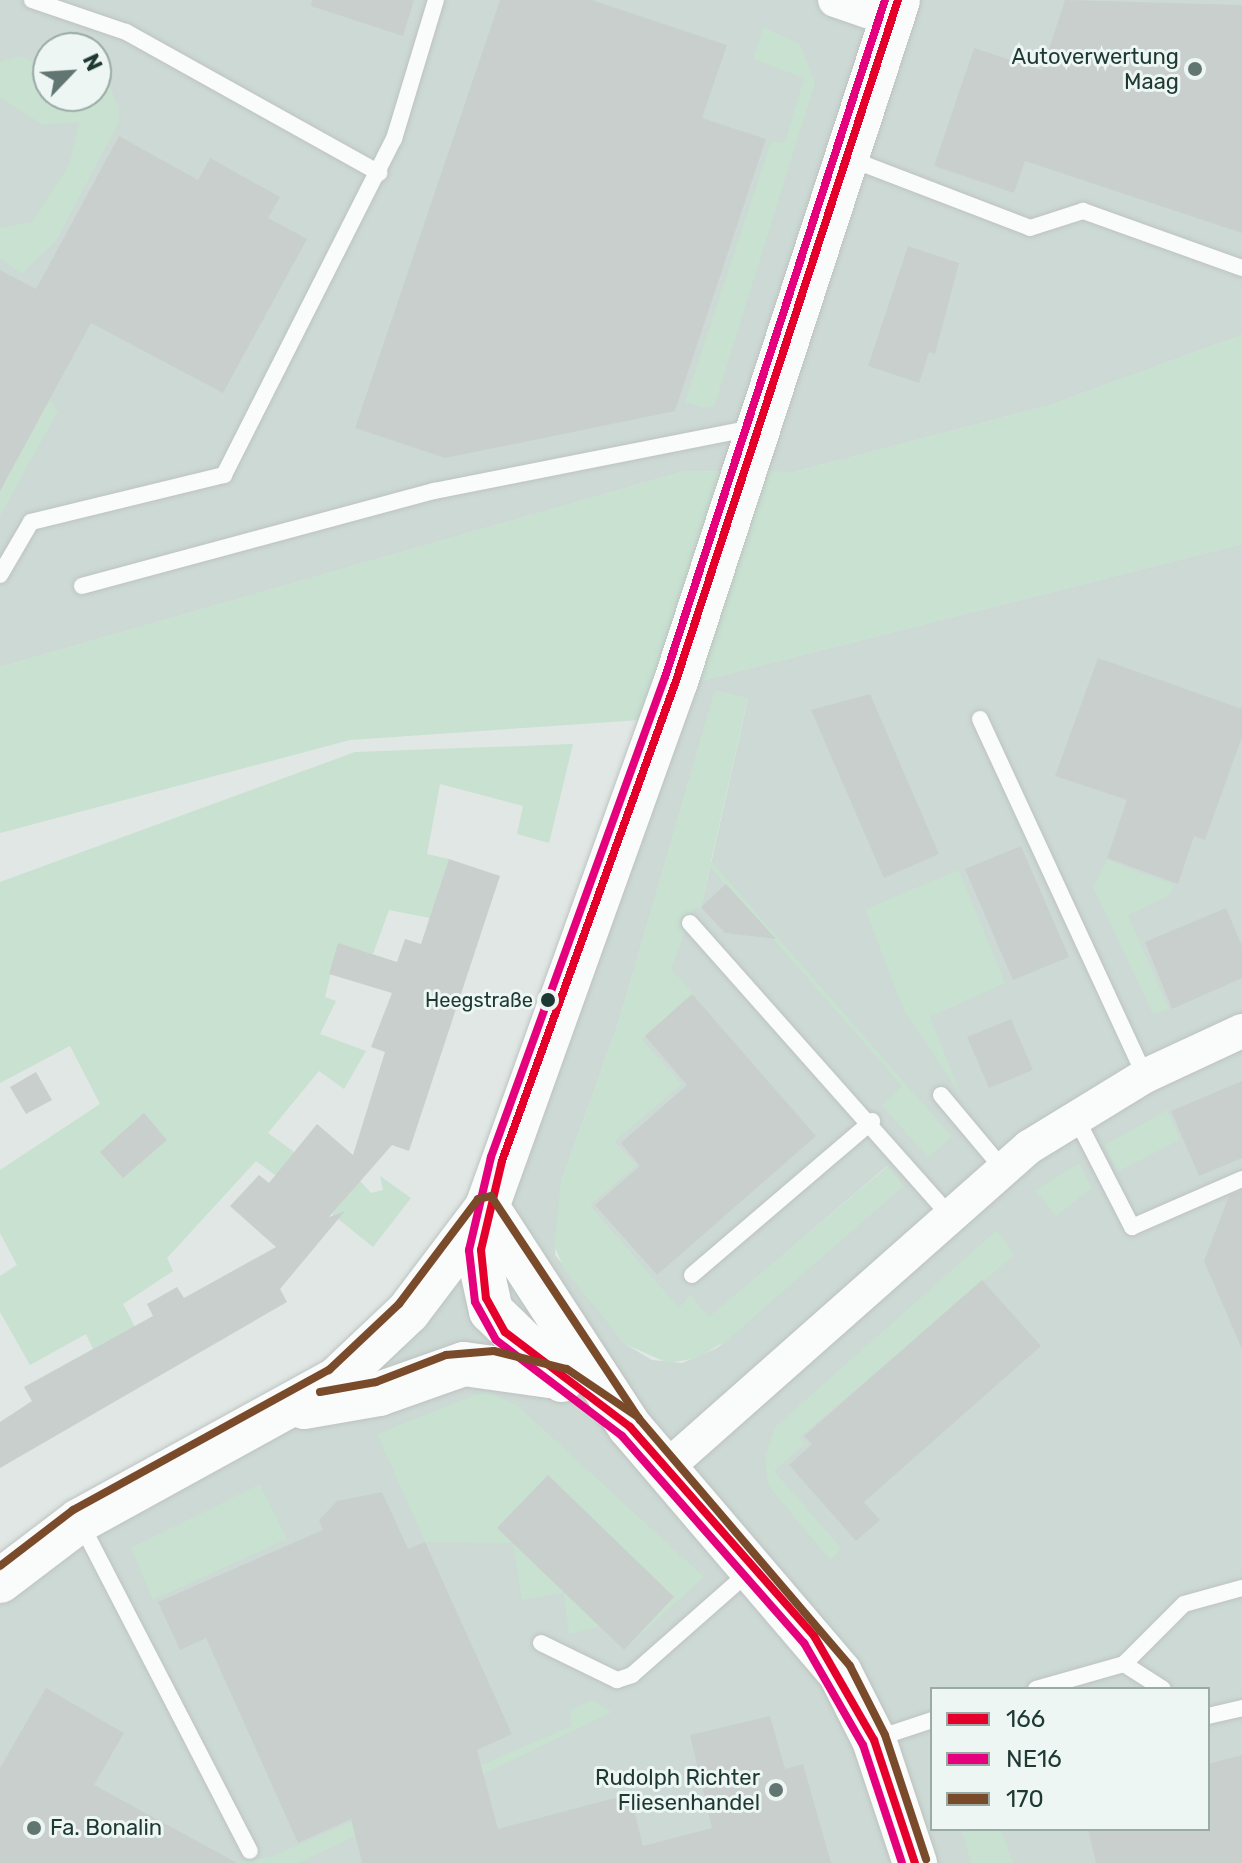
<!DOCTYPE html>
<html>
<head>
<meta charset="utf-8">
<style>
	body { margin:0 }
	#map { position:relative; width:1242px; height:1863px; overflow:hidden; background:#e0e7e4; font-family:Rubik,sans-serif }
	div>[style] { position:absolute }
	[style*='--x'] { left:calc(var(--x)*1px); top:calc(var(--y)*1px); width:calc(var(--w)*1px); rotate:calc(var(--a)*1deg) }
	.built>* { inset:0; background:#cdd9d4 }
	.green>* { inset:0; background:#c8e1d1 }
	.building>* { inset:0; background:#c9cfcd }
	.roads { filter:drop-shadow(0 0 2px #bdc3c1) drop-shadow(0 0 2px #bdc3c1) }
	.lane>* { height:16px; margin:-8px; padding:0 8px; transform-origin:8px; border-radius:8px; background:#fafbfb }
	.street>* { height:34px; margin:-17px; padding:0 17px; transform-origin:17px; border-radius:17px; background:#fafbfb }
	.secondary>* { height:44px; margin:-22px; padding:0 22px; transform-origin:22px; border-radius:22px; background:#fafbfb }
	.bus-1>* { height:8px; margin:-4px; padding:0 4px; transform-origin:4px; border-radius:4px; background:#e4002b }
	.bus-2>* { height:8px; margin:-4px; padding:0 4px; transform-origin:4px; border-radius:4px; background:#e5007d }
	.bus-3>* { height:8px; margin:-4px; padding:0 4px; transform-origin:4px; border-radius:4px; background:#7a4b2a }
	.dots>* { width:22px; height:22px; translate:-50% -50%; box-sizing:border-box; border:4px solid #edf6f2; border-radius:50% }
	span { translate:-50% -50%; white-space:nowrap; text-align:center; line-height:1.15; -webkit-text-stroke:6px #edf6f2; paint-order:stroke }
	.bus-label { font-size:20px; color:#1e3933 }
	.right { translate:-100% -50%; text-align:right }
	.poi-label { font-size:22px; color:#1e3933 }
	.left { translate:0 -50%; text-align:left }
	.legend { position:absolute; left:930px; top:1687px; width:280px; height:144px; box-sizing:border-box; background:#edf6f2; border:2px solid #9aaaa6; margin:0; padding:10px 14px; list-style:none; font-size:24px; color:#1e3933 }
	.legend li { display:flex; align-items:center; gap:16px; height:40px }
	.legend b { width:40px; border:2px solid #9aaaa6 }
	.north { position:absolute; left:32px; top:32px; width:80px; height:80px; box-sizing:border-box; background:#edf6f2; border:2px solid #9aaaa6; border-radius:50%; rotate:65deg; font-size:22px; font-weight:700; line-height:32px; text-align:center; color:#1e3933 }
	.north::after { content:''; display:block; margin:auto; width:28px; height:36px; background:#627671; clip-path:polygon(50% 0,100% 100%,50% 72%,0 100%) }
</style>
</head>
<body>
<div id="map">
	<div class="built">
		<div style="clip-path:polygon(evenodd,0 0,1242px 0,1242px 335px,1050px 405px,794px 472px,685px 471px,0 667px,0 0,48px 48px,96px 48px,96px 96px,48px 96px,48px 48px)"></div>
		<div style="clip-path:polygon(evenodd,1242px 544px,1242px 1863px,0 1863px,0 1581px,279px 1416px,445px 1266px,680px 686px,1242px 544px,715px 691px,748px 699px,701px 908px,694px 907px,642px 1040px,614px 1142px,636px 1165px,589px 1205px,679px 1309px,709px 1318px,887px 1166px,903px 1186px,717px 1348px,682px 1363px,652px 1360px,625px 1344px,555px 1255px,561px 1182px,619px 1021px,715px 691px,1242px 544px,932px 1689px,1208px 1689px,1208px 1829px,932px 1829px,932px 1689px)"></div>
	</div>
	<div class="green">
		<div style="clip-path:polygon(763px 27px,800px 44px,815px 83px,714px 407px,703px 408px,685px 402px,771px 142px,785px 142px,804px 78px,753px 59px)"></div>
		<div style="clip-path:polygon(20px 56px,48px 68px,48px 96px,96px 96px,96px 76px,106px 77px,119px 108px,119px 122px,56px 241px,22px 274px,0 258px,0 228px,32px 222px,69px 165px,79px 122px,43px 125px,0 97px,0 62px)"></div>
		<div style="clip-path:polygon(1242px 335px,1242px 544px,680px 686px,654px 719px,350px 740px,0 833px,0 667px,685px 471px,794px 472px,1050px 405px)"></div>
		<div style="clip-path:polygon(49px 400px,58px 411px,0 516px,0 491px)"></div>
		<div style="clip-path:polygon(715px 690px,748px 698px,711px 861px,952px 1137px,928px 1157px,891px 1116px,882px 1105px,902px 1086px,710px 867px,701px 908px,694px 908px,671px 969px,694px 994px,642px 1040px,682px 1084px,614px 1142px,636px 1165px,589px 1205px,679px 1308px,690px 1295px,709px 1317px,888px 1166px,903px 1186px,729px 1339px,697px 1358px,668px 1363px,625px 1344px,564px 1269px,554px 1244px,561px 1182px,619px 1021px)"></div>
		<div style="clip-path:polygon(573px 744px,549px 843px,517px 834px,523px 806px,440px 784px,427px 854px,449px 859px,430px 918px,389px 910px,373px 954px,338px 944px,325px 997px,336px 1001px,320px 1034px,366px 1051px,344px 1089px,319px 1071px,268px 1133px,308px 1162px,287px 1184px,256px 1161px,167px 1258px,173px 1271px,123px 1304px,147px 1350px,119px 1335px,93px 1349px,86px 1334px,30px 1365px,0 1312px,0 1276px,17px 1265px,0 1233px,0 1170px,100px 1104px,70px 1046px,0 1083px,0 882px,355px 752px)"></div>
		<div style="clip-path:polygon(1107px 860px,1174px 885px,1169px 896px,1128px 915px,1169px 1009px,1153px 1014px,1093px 887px)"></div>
		<div style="clip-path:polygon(959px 870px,1005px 983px,930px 1017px,961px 1095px,904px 1011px,865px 909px)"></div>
		<div style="clip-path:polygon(1167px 1110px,1180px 1140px,1117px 1172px,1105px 1145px)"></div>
		<div style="clip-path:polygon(1079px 1163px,1092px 1188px,1056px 1216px,1035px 1191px)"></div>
		<div style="clip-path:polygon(380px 1176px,411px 1198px,373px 1247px,332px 1214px,360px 1181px,371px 1193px,383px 1190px)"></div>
		<div style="clip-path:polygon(997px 1230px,1014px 1255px,800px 1437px,805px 1444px,774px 1471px,842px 1549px,830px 1560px,768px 1485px,765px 1458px,775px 1427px)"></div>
		<div style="clip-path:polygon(485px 1391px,517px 1405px,704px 1577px,624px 1650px,600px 1627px,569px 1634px,564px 1593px,522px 1600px,513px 1543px,425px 1542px,377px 1434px)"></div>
		<div style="clip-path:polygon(260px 1484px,287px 1539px,153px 1600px,131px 1548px)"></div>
		<div style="clip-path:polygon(592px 1700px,612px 1712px,299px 1863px,236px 1863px,273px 1856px,571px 1726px,570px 1710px)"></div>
		<div style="clip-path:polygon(961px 1829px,1001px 1829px,1013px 1863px,971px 1863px)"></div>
	</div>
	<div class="building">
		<div style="clip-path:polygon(312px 0,414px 0,403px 36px,311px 6px)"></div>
		<div style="clip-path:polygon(500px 0,592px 0,727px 45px,702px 118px,766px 139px,675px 411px,445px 458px,355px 428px)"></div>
		<div style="clip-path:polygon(1065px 0,1242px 5px,1242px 233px,1025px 161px,1014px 193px,934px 166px,974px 48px,1042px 70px)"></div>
		<div style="clip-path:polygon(119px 136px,198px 180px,210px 158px,280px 197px,268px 218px,307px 239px,223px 393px,91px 323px,0 491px,0 270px,36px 289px)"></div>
		<div style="clip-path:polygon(908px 246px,959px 263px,935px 354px,929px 352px,919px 383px,868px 366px)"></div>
		<div style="clip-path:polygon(1098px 658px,1242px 709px,1242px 737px,1205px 840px,1194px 836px,1178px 884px,1107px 858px,1127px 800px,1055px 776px)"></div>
		<div style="clip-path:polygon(870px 694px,939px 854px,884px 878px,811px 710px)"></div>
		<div style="clip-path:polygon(1021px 846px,1069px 957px,1013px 980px,965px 869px)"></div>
		<div style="clip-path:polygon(449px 859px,500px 876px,409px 1151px,392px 1145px,329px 1217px,345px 1211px,280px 1289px,287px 1302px,0 1468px,0 1422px,32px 1401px,24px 1387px,153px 1316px,147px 1304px,177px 1287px,184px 1298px,276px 1247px,230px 1206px,259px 1175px,269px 1183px,317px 1124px,353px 1155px,385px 1052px,371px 1047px,392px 993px,329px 974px,338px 943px,397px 962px,405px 939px,421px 944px)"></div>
		<div style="clip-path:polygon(726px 884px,776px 939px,725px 933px,701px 907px)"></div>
		<div style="clip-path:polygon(1226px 908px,1242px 946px,1242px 978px,1172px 1009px,1145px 942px)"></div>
		<div style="clip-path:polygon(692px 994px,816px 1136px,657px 1275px,595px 1205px,640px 1166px,621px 1143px,687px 1085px,645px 1036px)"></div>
		<div style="clip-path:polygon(1011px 1019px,1033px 1070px,989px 1088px,967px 1037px)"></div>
		<div style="clip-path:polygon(36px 1072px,52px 1100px,26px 1114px,10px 1087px)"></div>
		<div style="clip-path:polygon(1242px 1081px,1242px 1158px,1199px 1176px,1171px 1111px)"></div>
		<div style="clip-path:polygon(144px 1113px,167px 1140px,123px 1178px,100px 1152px)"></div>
		<div style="clip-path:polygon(1242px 1191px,1242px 1349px,1204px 1261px,1229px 1196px)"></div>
		<div style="clip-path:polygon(982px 1280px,1041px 1346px,864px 1502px,880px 1520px,856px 1541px,789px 1465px,812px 1444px,804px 1436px)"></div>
		<div style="clip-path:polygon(548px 1475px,674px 1597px,624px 1650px,497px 1528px)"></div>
		<div style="clip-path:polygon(382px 1492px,408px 1549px,425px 1542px,512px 1734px,477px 1750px,498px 1829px,630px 1794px,643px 1846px,712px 1828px,690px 1735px,770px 1716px,785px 1769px,803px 1764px,831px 1863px,362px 1863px,351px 1819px,298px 1843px,206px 1638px,180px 1650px,158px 1602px,323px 1530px,319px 1520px,337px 1501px)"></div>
		<div style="clip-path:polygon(46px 1688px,124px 1733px,94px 1785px,237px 1863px,0 1863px,0 1768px)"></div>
		<div style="clip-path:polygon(1242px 1755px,1242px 1863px,1096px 1863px,1088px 1829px,1208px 1829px,1208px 1764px)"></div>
	</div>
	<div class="roads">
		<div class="lane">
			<div style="--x:32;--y:0;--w:99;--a:18.8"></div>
			<div style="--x:126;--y:32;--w:290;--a:29.1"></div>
			<div style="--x:848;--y:158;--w:195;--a:21"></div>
			<div style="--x:1030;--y:228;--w:56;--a:-17.8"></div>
			<div style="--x:1083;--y:211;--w:169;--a:19.7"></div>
			<div style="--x:0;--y:575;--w:61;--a:-59.7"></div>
			<div style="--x:31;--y:522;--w:199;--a:-13.7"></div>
			<div style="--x:224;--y:475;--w:377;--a:-63.2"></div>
			<div style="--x:394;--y:139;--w:145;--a:-73.2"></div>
			<div style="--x:82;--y:586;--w:365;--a:-15.1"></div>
			<div style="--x:434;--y:491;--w:325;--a:-11.2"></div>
			<div style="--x:980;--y:719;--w:393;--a:65.2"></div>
			<div style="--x:690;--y:923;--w:392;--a:48.4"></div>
			<div style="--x:941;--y:1095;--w:97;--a:50"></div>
			<div style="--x:1075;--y:1116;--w:125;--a:62.8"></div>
			<div style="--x:1132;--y:1227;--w:120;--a:-23.6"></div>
			<div style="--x:692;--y:1275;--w:237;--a:-40.5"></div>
			<div style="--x:80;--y:1522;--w:370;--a:62.7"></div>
			<div style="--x:541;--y:1643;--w:85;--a:26"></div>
			<div style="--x:617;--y:1680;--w:16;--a:-18"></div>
			<div style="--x:632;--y:1675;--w:157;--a:-41.4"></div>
			<div style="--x:1124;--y:1664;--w:46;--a:32.7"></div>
			<div style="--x:1036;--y:1689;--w:91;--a:-15.9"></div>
			<div style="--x:1124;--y:1664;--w:85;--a:-45"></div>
			<div style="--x:1184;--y:1604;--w:60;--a:-15.4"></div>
			<div style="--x:1208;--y:1716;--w:35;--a:-13"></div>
			<div style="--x:875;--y:1739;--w:60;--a:-18.4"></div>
		</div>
		<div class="street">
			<div style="--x:835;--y:0;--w:58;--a:19.1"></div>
			<div style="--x:666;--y:1468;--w:485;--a:-41.5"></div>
			<div style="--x:1029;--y:1147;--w:136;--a:-31.5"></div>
			<div style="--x:1145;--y:1076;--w:107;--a:-24.9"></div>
		</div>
		<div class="secondary">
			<div style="--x:487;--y:1207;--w:262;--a:57"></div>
			<div style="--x:630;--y:1427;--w:323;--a:49.5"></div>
			<div style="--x:840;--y:1673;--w:75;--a:63.1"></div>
			<div style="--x:874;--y:1740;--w:130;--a:71.6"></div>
			<div style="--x:562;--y:1380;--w:99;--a:-135.8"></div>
			<div style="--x:491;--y:1311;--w:46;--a:-102.5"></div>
			<div style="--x:481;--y:1266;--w:59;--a:-84.2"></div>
			<div style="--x:487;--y:1207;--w:559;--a:-70.24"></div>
			<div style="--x:676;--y:681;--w:716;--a:-71.94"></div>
			<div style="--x:304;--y:1407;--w:76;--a:-9.8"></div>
			<div style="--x:379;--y:1394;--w:90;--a:-19.4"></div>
			<div style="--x:464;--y:1364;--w:88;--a:7.9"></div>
			<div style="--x:0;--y:1581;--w:99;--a:-37.2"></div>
			<div style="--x:79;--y:1521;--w:293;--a:-28.8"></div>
			<div style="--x:336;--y:1380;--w:99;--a:-43.4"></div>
			<div style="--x:408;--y:1312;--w:129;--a:-52.9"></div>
		</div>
	</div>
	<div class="bus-1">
		<div style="--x:898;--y:0;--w:716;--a:108.06"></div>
		<div style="--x:676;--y:681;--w:511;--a:109.93"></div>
		<div style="--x:502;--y:1161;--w:91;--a:103.3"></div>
		<div style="--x:481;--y:1250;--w:48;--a:84.1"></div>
		<div style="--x:486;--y:1298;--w:39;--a:61"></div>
		<div style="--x:505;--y:1332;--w:157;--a:37.2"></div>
		<div style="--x:630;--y:1427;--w:278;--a:48.6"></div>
		<div style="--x:814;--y:1636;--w:120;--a:60"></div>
		<div style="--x:874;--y:1740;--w:130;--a:71.6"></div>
	</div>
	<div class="bus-2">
		<div style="--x:885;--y:0;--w:712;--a:108"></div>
		<div style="--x:665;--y:677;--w:511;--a:109.93"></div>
		<div style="--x:491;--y:1157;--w:96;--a:103.3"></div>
		<div style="--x:469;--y:1250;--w:52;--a:83.4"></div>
		<div style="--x:475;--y:1302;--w:43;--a:61.1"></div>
		<div style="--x:496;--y:1340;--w:158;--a:37.3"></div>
		<div style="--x:622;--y:1436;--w:276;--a:48.7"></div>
		<div style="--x:804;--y:1643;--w:118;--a:60"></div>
		<div style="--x:863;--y:1745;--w:124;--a:71.7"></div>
	</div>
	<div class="bus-3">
		<div style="--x:320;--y:1392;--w:57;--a:-10.1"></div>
		<div style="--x:376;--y:1382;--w:75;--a:-21.1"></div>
		<div style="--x:446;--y:1355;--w:48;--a:-4.8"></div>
		<div style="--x:494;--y:1351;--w:75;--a:13.9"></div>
		<div style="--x:567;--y:1369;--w:86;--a:34.1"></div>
		<div style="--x:0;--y:1566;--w:92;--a:-37.5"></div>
		<div style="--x:73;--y:1510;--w:292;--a:-28.7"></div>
		<div style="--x:329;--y:1370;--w:96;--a:-43.3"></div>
		<div style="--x:399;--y:1304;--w:131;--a:-53"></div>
		<div style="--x:478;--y:1199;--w:13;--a:-13"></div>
		<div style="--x:491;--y:1196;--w:269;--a:56.4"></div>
		<div style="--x:640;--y:1420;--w:323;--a:49.5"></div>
		<div style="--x:850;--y:1666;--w:77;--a:63.1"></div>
		<div style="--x:885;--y:1735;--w:131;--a:71.7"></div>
	</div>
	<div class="dots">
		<div style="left:1195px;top:69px;background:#627671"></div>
		<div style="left:548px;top:1000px;background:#1e3933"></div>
		<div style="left:776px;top:1790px;background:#627671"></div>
		<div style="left:34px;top:1828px;background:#627671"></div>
	</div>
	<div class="bus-label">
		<span class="right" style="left:533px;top:1000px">Heegstraße</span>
	</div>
	<div class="poi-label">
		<span class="right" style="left:1179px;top:69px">Autoverwertung<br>Maag</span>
		<span class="right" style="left:760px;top:1790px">Rudolph Richter<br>Fliesenhandel</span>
		<span class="left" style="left:50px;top:1828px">Fa. Bonalin</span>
	</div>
	<ul class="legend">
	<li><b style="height:10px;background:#e4002b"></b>166</li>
	<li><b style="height:10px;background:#e5007d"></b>NE16</li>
	<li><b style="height:10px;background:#7a4b2a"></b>170</li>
	</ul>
	<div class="north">N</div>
</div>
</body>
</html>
